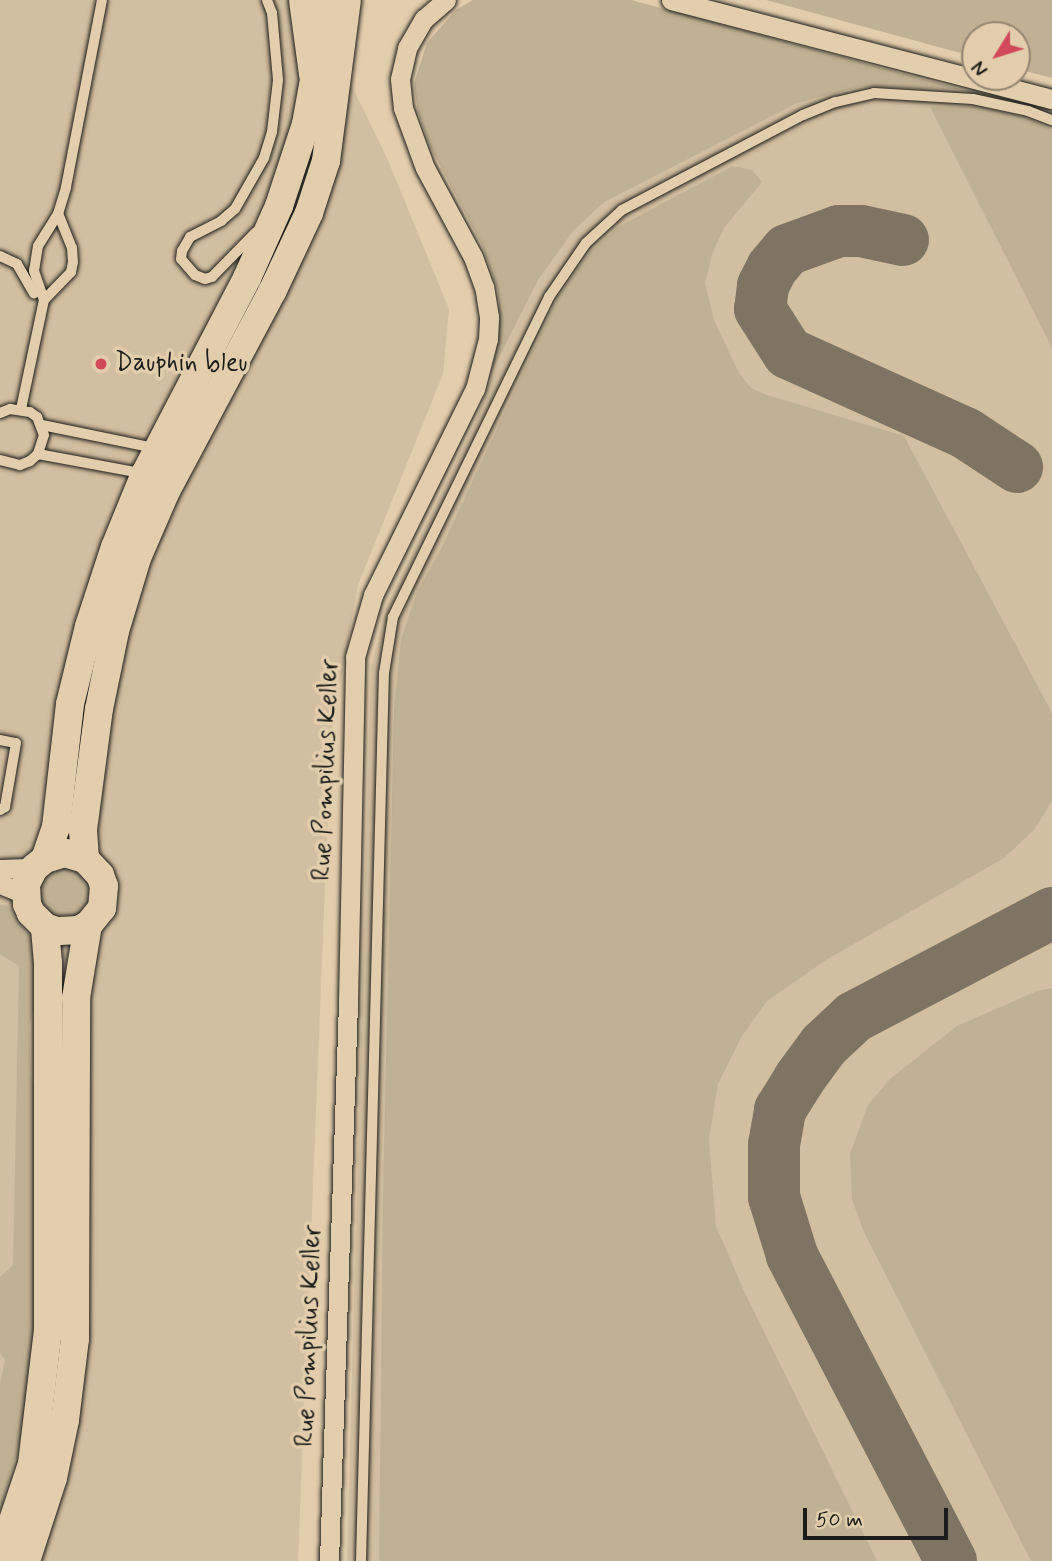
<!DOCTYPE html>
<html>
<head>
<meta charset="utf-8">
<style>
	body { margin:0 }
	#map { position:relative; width:1052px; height:1561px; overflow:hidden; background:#e2cdac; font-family:Mynerve,sans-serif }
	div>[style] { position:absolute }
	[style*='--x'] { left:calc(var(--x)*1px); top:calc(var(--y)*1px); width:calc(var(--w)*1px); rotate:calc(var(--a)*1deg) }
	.built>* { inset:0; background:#d2bea0 }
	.green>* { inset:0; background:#c1b194 }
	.taxiway>* { height:52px; margin:-26px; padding:0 26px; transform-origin:26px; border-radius:26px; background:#7f7464 }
	.roads { filter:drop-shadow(0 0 2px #1c1c1c) drop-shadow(0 0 2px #1c1c1c) }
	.lane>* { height:10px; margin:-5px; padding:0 5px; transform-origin:5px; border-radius:5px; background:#e2cdac }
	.street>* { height:19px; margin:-9.5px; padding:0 9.5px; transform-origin:9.5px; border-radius:9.5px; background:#e2cdac }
	.secondary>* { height:28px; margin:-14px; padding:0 14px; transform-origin:14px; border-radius:14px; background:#e2cdac }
	.primary>* { height:32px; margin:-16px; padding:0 16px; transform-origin:16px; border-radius:16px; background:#e2cdac }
	.dots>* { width:19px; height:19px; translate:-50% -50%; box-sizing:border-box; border:4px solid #e2cdac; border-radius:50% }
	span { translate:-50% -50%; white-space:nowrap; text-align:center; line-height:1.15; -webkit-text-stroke:7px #e2cdac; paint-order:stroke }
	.poi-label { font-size:26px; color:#1c1c1c }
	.left { translate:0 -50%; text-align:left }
	.street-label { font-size:26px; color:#1c1c1c }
	.north { position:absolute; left:961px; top:21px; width:70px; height:70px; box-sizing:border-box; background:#e2cdac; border:2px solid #938672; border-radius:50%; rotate:232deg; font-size:19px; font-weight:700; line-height:28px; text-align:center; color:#1c1c1c }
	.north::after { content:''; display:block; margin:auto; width:24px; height:32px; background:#d1495b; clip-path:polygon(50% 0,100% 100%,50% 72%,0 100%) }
	.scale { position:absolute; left:803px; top:1508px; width:145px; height:32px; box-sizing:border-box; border:4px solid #1c1c1c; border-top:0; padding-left:9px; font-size:21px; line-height:24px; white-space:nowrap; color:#1c1c1c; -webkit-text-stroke:5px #e2cdac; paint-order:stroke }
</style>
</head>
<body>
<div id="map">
	<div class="built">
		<div style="clip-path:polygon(0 0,310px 0,387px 158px,449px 309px,443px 374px,358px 585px,331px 735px,298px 1561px,0 1561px)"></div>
		<div style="clip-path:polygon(473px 0,631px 0,960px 89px,1052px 107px,1052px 1561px,347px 1561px,371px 667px,386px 608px,476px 420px,490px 382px,500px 321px,498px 290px,483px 247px,431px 148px,418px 112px,414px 84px,427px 43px,456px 10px)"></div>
	</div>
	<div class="green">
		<div style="clip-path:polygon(473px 0,631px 0,960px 89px,858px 87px,797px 103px,604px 202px,573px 231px,538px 280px,491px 373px,500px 321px,498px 290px,483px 247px,431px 148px,418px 112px,414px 84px,427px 43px,456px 10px)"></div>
		<div style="clip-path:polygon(766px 0,1052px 0,1052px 78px,1017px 69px,1017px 35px,975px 35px,975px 57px)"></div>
		<div style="clip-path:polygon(974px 106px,1028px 118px,1052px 130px,1052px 348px,930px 107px)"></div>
		<div style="clip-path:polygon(733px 166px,752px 170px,762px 182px,724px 228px,712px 254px,705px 283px,714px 320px,739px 373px,751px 388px,764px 394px,904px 436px,1052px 713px,1052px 801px,1034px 830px,1004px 858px,826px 960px,767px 1001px,742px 1036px,718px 1084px,709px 1140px,716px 1226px,744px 1291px,877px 1561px,379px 1561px,383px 1195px,394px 710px,401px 640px,416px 594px,441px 549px,559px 295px,591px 251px,618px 227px)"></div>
		<div style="clip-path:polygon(73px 862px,97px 893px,74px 923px,38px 909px,37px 879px,43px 870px)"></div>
		<div style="clip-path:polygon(0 905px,8px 906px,33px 941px,38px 999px,29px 1024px,31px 1078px,41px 1101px,35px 1367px,19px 1445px,0 1510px,0 1385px,5px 1359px,0 1354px,0 1277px,13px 1265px,19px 966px,0 954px)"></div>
		<div style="clip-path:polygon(1052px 988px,1052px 1561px,1031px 1561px,864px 1232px,852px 1200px,850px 1154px,868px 1105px,891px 1078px,957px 1026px,1037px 991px)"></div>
	</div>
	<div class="taxiway">
		<div style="--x:903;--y:240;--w:43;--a:-167.9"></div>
		<div style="--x:861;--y:231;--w:22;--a:180"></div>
		<div style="--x:839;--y:231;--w:55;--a:159.9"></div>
		<div style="--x:787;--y:250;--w:23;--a:130"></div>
		<div style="--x:772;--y:268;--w:20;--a:117"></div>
		<div style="--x:763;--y:286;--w:23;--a:97"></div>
		<div style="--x:760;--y:309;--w:52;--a:57.5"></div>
		<div style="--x:788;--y:353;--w:196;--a:24.3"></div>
		<div style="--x:967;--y:434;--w:60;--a:33.4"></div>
		<div style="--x:951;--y:1561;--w:345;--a:-117.5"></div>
		<div style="--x:792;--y:1255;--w:61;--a:-107.2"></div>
		<div style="--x:774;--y:1197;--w:52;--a:-90"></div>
		<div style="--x:774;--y:1145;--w:36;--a:-80"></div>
		<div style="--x:780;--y:1110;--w:36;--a:-58"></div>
		<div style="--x:799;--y:1079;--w:42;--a:-53.7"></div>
		<div style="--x:824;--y:1045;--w:41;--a:-43"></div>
		<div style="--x:854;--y:1017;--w:224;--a:-27.7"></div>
	</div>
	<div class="roads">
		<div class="lane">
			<div style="--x:256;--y:232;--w:63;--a:134.4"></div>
			<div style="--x:212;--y:277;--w:7;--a:164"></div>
			<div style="--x:205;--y:279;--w:11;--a:-158"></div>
			<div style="--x:195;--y:275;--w:21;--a:-131"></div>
			<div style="--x:181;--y:259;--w:8;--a:-83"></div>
			<div style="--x:182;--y:251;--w:16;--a:-60"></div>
			<div style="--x:190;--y:237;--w:35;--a:-27"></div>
			<div style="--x:221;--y:221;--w:18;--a:-41"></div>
			<div style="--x:235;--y:209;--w:59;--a:-60.4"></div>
			<div style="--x:264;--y:158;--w:27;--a:-73"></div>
			<div style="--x:272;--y:132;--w:52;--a:-83.4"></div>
			<div style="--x:278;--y:80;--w:67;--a:-95.1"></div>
			<div style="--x:272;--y:13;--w:14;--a:-111"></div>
			<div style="--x:0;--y:256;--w:19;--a:25"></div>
			<div style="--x:17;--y:264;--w:34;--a:60"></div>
			<div style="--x:44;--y:300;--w:39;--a:-46"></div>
			<div style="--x:71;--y:272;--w:10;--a:-79"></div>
			<div style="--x:73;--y:262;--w:14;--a:-94"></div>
			<div style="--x:72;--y:248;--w:37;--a:-112"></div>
			<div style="--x:21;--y:409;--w:111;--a:-78.1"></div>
			<div style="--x:44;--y:300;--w:31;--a:-109"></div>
			<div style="--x:34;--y:271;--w:25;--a:-81"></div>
			<div style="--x:38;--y:246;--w:38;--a:-58"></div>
			<div style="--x:58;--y:214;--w:28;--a:-73"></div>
			<div style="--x:66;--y:187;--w:190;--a:-79.1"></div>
			<div style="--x:0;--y:413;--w:11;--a:-22"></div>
			<div style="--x:10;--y:409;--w:20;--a:9"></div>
			<div style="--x:30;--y:412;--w:9;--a:36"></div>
			<div style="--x:37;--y:417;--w:19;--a:69"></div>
			<div style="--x:44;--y:435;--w:20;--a:108"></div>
			<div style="--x:38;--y:454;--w:11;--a:139"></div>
			<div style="--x:30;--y:461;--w:11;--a:158"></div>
			<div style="--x:20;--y:465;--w:21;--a:-166"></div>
			<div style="--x:42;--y:425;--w:114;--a:11.6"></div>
			<div style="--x:38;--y:454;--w:105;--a:10.5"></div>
			<div style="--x:0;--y:740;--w:16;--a:11"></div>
			<div style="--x:16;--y:743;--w:65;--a:99.8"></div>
			<div style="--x:5;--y:807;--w:6;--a:149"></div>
			<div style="--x:361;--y:1561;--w:888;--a:-88.52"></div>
			<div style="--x:384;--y:673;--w:57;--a:-80.9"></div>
			<div style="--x:393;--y:617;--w:356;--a:-64"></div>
			<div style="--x:549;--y:297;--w:65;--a:-55.6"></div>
			<div style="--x:586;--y:243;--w:49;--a:-42.5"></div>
			<div style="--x:622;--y:210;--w:204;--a:-27.7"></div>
			<div style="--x:803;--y:115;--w:35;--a:-22"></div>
			<div style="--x:836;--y:102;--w:39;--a:-13"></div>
			<div style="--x:874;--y:93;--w:99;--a:3.5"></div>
			<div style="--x:973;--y:99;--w:56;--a:12.3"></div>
			<div style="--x:1028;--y:111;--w:26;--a:21"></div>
		</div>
		<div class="street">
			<div style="--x:671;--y:0;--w:394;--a:14.6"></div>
			<div style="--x:0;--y:869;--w:34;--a:-2"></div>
			<div style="--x:0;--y:884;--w:27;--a:22"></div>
			<div style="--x:329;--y:1561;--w:559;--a:-88.05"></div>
			<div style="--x:348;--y:1002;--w:345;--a:-88.8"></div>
			<div style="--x:355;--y:657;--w:65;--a:-73.8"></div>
			<div style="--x:373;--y:595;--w:230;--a:-63.7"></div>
			<div style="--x:475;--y:389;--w:52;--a:-75.4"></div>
			<div style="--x:488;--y:339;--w:22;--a:-87"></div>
			<div style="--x:489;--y:317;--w:30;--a:-99"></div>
			<div style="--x:484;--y:287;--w:32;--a:-110"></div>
			<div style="--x:473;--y:257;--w:101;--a:-118.3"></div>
			<div style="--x:425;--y:168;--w:64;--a:-110.1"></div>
			<div style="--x:403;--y:108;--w:29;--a:-96"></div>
			<div style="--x:400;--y:79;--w:32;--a:-77"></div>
			<div style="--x:407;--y:48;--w:34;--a:-60"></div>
			<div style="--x:424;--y:19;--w:29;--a:-41"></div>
		</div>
		<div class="secondary">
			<div style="--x:45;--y:859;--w:34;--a:-71"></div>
			<div style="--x:56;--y:827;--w:124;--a:-83.5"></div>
			<div style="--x:70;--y:704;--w:80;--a:-76.3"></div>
			<div style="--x:89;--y:626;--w:83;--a:-71.8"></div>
			<div style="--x:115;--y:547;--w:79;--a:-67.7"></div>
			<div style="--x:145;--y:474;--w:221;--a:-62.5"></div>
			<div style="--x:247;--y:278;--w:79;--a:-66"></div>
			<div style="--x:279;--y:206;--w:86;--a:-71.8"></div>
			<div style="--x:306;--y:124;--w:51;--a:-79.8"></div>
			<div style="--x:315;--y:74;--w:74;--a:-85.4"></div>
			<div style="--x:85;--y:859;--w:29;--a:-94"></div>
			<div style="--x:83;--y:830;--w:122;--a:-82.5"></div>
			<div style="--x:99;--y:709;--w:80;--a:-78.4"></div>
			<div style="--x:115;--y:631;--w:76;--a:-73.2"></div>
			<div style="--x:137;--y:558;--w:73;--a:-66.6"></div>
			<div style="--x:166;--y:491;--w:225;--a:-62"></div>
			<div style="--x:272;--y:292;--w:87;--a:-64.9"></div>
			<div style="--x:309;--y:213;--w:55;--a:-71.9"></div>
			<div style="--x:326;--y:161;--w:162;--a:-82.6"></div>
			<div style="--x:0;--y:1559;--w:100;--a:-71.4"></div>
			<div style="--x:32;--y:1464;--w:136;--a:-83.2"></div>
			<div style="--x:48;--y:1329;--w:366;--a:-90"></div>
			<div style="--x:48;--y:963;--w:36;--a:-95"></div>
			<div style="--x:45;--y:927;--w:20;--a:-135"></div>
			<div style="--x:31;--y:913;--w:10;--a:-114"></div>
			<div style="--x:27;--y:904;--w:20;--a:-93"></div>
			<div style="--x:26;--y:884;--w:18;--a:-63"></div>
			<div style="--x:34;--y:868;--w:14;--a:-39"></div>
			<div style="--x:45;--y:859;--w:21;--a:-17"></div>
			<div style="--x:65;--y:853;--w:21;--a:17"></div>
			<div style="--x:85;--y:859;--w:22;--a:47"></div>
			<div style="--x:100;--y:875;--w:12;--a:70"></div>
			<div style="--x:104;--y:886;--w:22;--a:95"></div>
			<div style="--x:102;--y:908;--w:22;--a:129"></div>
			<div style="--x:88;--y:925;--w:11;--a:153"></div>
			<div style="--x:78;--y:930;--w:22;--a:177"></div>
			<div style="--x:56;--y:931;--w:12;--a:-160"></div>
			<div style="--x:26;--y:1561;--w:87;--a:-72"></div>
			<div style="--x:53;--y:1478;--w:59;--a:-78.3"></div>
			<div style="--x:65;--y:1420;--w:82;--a:-83"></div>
			<div style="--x:75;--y:1339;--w:341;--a:-89.8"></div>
			<div style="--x:76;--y:998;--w:74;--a:-80.7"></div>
		</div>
		<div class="primary">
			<div style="--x:305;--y:0;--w:75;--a:82.3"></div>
		</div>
	</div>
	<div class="dots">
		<div style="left:101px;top:364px;background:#d1495b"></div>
	</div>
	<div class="poi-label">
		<span class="left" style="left:115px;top:364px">Dauphin bleu</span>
	</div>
	<div class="street-label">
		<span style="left:327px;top:770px;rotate:-88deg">Rue Pompilius Keller</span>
		<span style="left:310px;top:1336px;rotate:-88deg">Rue Pompilius Keller</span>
	</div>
	<div class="north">N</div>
	<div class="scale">50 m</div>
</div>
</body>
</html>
